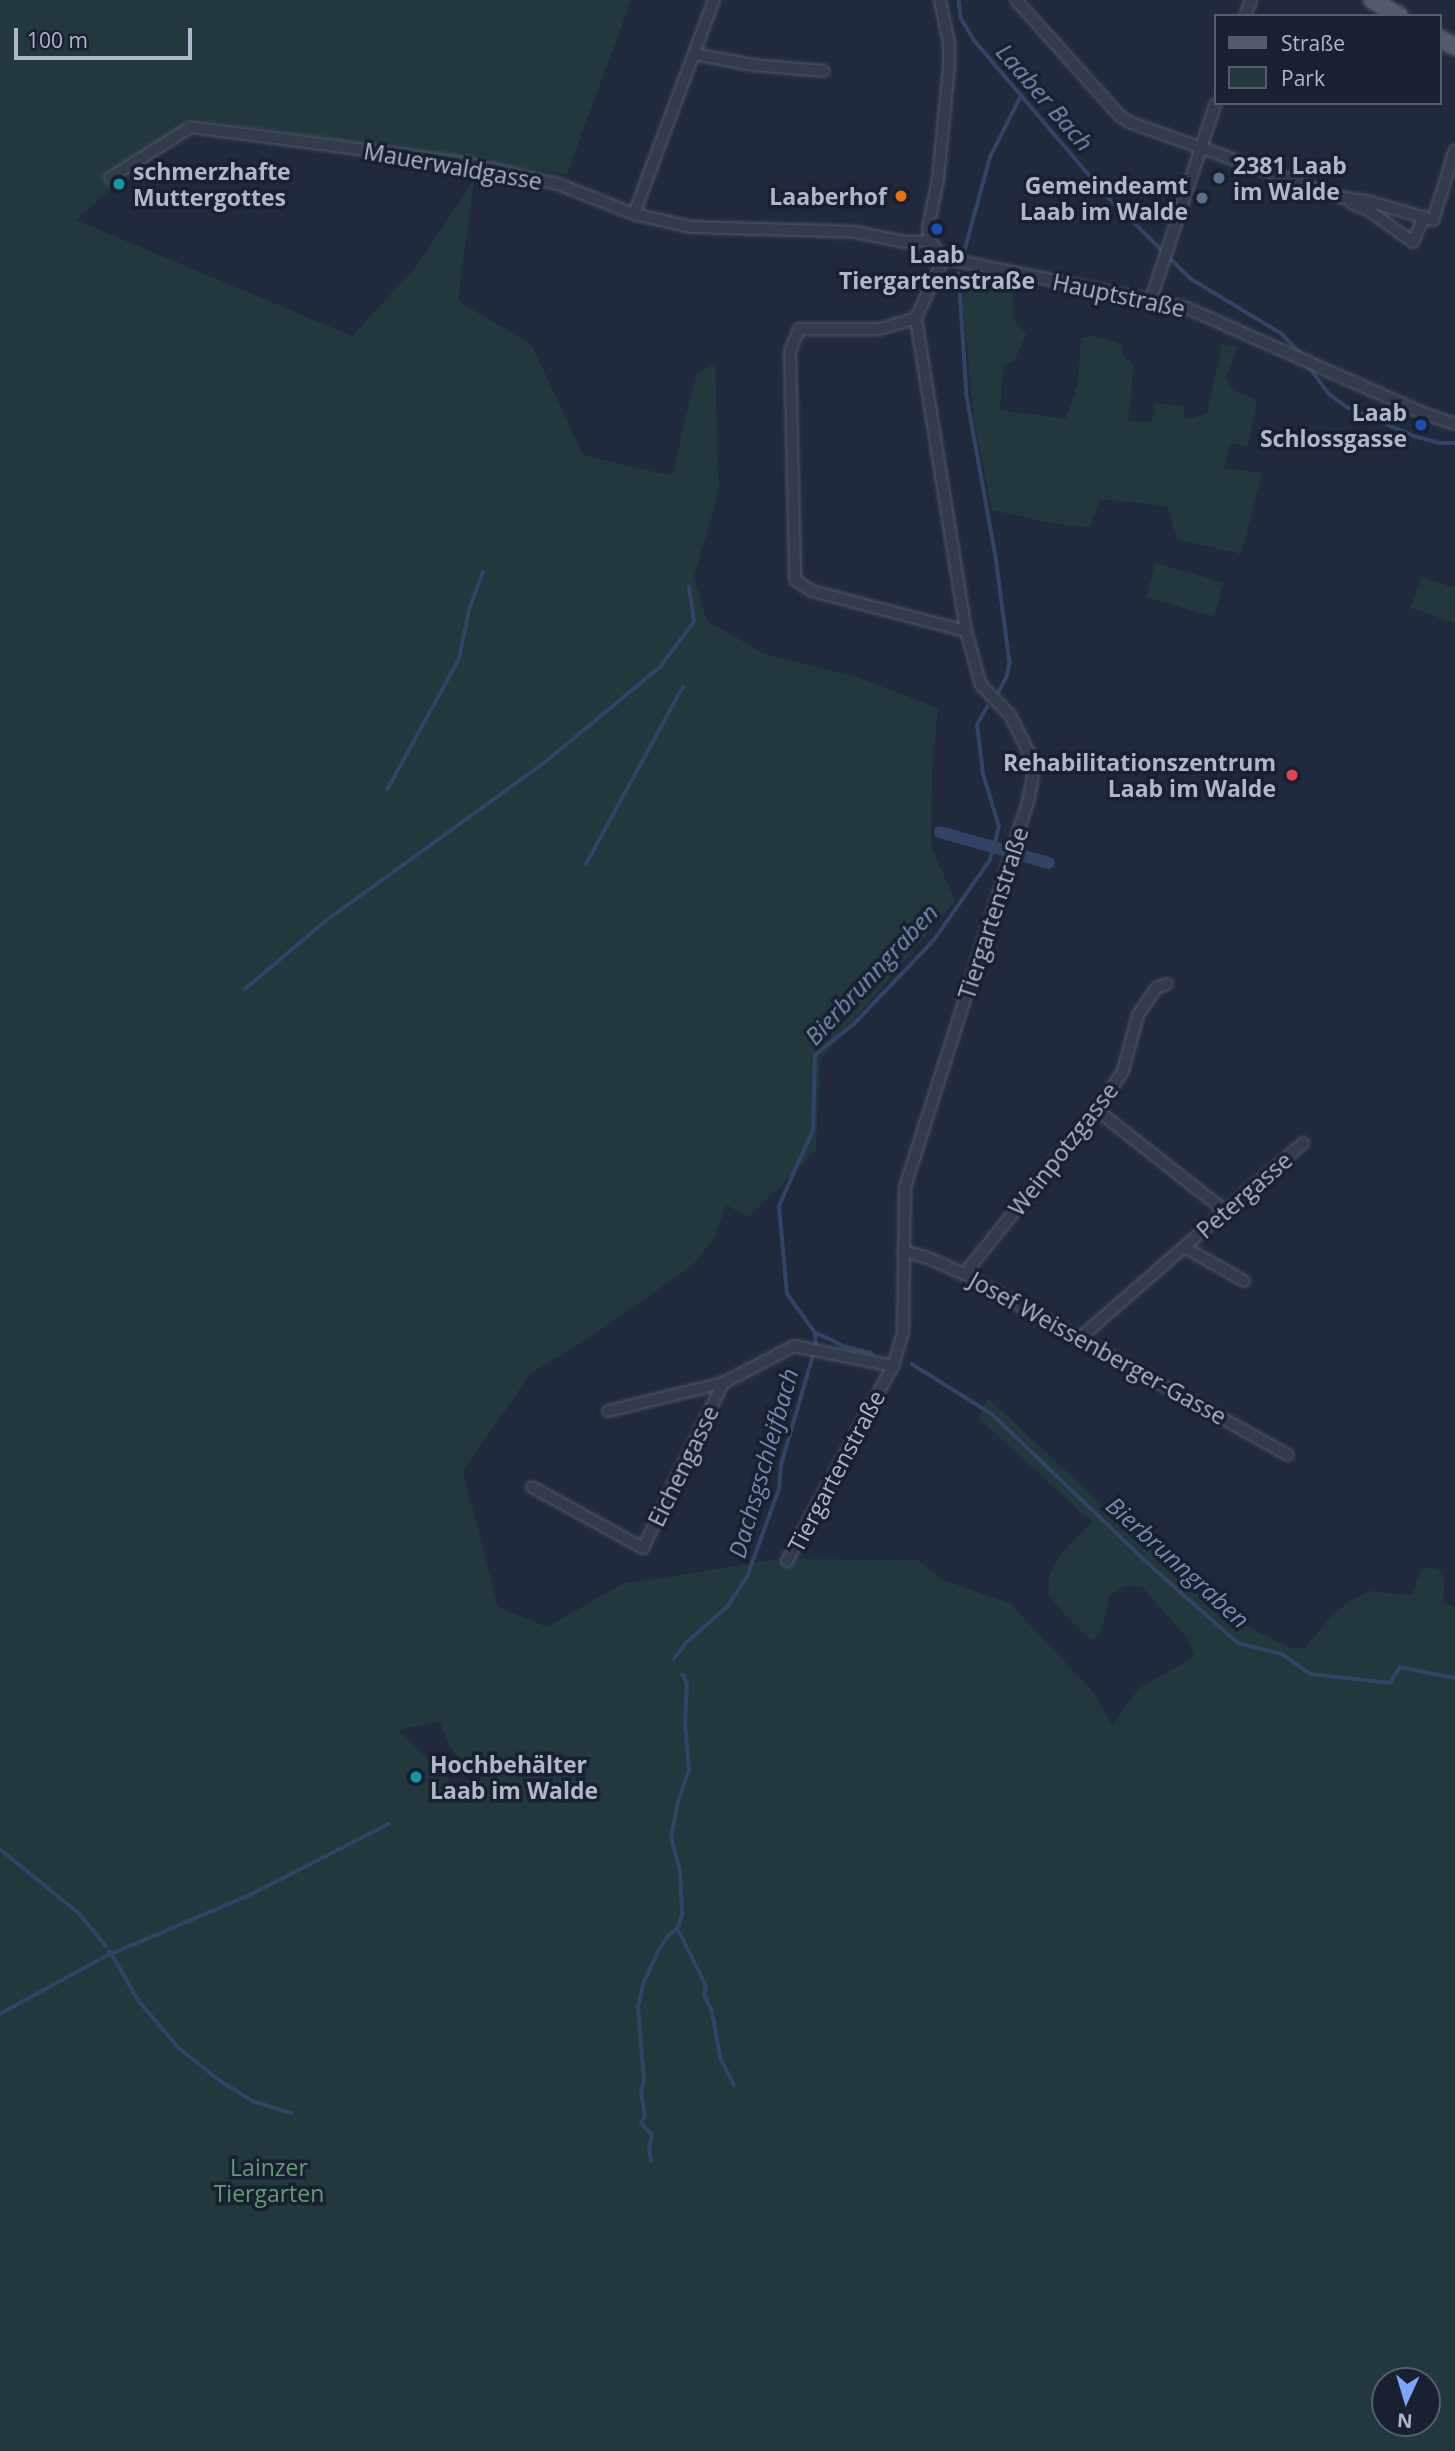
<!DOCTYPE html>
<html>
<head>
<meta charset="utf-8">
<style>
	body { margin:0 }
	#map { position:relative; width:1455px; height:2451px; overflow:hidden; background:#202a3c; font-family:"Open Sans",sans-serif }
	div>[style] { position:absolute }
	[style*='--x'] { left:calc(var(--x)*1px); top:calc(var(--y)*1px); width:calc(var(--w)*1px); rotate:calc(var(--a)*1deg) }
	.green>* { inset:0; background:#22383d }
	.stream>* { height:3.5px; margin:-1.75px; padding:0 1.75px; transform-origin:1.75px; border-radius:1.75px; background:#324365 }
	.canal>* { height:12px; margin:-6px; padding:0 6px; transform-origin:6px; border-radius:6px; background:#324365 }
	.roads { filter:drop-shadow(0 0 2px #4f5767) drop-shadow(0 0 2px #4f5767) }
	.street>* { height:10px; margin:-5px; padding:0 5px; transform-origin:5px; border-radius:5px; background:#343c4c }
	.primary>* { height:16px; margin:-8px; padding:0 8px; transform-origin:8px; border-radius:8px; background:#525b6c }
	.dots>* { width:19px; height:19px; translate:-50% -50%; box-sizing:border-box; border:4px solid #192131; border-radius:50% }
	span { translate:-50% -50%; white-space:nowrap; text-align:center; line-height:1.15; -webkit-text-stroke:7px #192131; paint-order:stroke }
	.poi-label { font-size:23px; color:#afb7c8; font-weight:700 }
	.left { translate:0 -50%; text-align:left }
	.right { translate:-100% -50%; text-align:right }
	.street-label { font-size:23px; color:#afb7c8 }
	.park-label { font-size:23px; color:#649b75 }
	.water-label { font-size:24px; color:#748ab2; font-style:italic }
	.legend { position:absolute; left:1214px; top:14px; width:228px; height:91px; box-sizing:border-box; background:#192131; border:2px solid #555d6d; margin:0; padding:9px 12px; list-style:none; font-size:21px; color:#afb7c8 }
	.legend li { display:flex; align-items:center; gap:14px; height:35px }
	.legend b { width:35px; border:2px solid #555d6d }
	.north { position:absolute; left:1371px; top:2367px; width:70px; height:70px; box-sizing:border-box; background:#192131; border:2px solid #555d6d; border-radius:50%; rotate:184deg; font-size:19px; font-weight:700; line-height:28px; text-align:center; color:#afb7c8 }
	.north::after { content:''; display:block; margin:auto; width:24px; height:32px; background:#7da5ff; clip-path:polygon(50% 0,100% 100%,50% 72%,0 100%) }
	.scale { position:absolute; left:14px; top:28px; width:178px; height:32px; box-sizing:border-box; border:4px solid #afb7c8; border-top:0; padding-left:9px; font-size:21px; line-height:24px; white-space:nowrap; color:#afb7c8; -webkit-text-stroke:5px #192131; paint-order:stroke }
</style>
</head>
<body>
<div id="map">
	<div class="green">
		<div style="clip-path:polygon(evenodd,0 0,631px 0,567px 174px,190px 118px,76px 220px,352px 336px,416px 267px,474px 180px,458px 301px,531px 344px,583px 455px,672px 476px,696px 374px,715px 363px,719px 491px,694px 577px,707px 621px,765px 654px,854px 676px,938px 708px,932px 772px,931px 846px,955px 901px,820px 1060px,816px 1150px,749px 1217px,726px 1205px,714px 1238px,693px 1265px,589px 1338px,531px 1373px,463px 1471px,498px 1607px,547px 1627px,622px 1584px,780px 1559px,918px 1560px,943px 1580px,1010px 1603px,1095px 1694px,1112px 1726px,1139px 1688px,1194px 1657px,1188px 1639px,1142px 1587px,1124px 1586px,1110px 1595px,1101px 1633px,1091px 1641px,1064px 1614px,1048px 1594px,1050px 1574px,1060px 1555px,1092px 1522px,979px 1419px,988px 1398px,1215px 1610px,1290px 1648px,1305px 1648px,1332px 1615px,1351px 1600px,1369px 1591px,1410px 1595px,1413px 1593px,1420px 1572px,1426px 1568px,1438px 1569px,1445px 1580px,1443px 1602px,1455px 1607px,1455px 2451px,0 2451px,0 0,439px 1721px,449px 1746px,475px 1775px,454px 1789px,448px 1778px,398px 1730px,439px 1721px,0 0,1385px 2381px,1427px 2381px,1427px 2423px,1385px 2423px,1385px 2381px)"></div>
		<div style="clip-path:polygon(960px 277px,1012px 284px,1014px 320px,1026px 334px,1014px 361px,1003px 366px,1000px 410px,1066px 419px,1078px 383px,1081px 338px,1094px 336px,1121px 344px,1124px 358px,1134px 365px,1128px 421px,1152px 422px,1155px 403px,1183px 406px,1185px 420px,1207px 414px,1222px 344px,1238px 348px,1225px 378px,1233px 390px,1257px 400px,1248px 446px,1231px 443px,1224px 468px,1262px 473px,1241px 554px,1177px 539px,1167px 506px,1100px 499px,1090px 527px,1056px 524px,992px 510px,974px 421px)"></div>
		<div style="clip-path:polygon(1156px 563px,1224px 583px,1214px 617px,1146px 597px)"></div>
		<div style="clip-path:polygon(1421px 577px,1455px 588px,1455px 623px,1411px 608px)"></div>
	</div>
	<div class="stream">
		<div style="--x:959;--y:0;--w:18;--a:84"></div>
		<div style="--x:961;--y:18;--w:26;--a:59"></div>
		<div style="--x:974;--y:40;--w:209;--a:49.5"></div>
		<div style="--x:1110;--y:199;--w:112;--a:44.6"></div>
		<div style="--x:1190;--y:278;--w:108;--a:31.3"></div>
		<div style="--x:1282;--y:334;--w:29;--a:46"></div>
		<div style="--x:963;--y:256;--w:103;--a:-74.7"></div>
		<div style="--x:990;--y:157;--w:68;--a:-63.1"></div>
		<div style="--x:959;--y:273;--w:123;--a:86.3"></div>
		<div style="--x:967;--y:396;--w:164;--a:79.8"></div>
		<div style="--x:996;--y:557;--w:107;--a:82.5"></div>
		<div style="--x:1010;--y:663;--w:14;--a:102"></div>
		<div style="--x:1007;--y:677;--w:17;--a:118"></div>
		<div style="--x:1308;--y:365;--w:36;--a:54"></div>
		<div style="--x:1329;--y:394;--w:22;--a:36"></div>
		<div style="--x:1347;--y:407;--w:73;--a:23.4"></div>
		<div style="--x:1414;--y:436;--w:27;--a:15"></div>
		<div style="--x:1440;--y:443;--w:15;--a:0"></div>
		<div style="--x:387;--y:790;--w:149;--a:-61.2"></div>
		<div style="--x:459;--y:659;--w:50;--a:-78.5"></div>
		<div style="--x:469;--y:610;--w:40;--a:-69.8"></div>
		<div style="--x:586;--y:864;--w:202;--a:-61.3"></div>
		<div style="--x:245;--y:989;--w:107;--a:-40.1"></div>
		<div style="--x:327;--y:920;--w:268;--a:-35.9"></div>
		<div style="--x:544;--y:763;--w:151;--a:-39.6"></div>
		<div style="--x:660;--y:667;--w:56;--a:-52.9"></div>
		<div style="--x:694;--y:622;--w:35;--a:-98"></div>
		<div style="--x:872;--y:1354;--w:30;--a:-165"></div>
		<div style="--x:843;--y:1346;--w:31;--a:-155"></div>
		<div style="--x:815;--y:1333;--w:48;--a:-125.7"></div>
		<div style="--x:787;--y:1294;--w:88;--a:-95.2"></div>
		<div style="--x:779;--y:1206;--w:83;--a:-65.9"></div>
		<div style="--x:813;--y:1130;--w:75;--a:-88.5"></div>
		<div style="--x:815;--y:1055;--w:50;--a:-38.5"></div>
		<div style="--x:854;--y:1024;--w:116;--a:-46.4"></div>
		<div style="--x:934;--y:940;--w:98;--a:-55"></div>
		<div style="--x:990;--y:860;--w:34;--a:-75"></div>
		<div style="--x:999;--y:827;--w:55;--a:-106.8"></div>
		<div style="--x:983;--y:774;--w:49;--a:-97"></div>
		<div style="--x:977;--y:725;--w:21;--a:-61"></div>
		<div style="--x:912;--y:1364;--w:94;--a:32"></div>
		<div style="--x:992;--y:1414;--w:217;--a:43.7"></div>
		<div style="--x:1149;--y:1564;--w:119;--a:41.6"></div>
		<div style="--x:1238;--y:1643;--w:45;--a:14"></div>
		<div style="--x:1282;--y:1654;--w:35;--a:35"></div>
		<div style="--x:1311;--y:1674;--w:80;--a:6.5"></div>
		<div style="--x:1390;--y:1683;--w:19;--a:-58"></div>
		<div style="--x:1400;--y:1667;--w:56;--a:11.3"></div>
		<div style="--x:674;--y:1659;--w:20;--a:-53"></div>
		<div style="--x:686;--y:1643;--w:56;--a:-41.4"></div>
		<div style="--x:728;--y:1606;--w:35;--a:-57"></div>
		<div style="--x:747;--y:1577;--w:94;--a:-70"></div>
		<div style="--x:779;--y:1489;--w:24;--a:-85"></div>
		<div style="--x:781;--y:1465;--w:125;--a:-73.7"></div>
		<div style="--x:816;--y:1345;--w:12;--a:-95"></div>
		<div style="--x:0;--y:1849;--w:103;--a:39.1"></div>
		<div style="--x:80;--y:1914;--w:41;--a:50.9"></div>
		<div style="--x:678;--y:1929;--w:63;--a:63.4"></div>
		<div style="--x:706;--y:1985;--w:11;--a:95"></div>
		<div style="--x:705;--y:1996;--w:16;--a:63"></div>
		<div style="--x:712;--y:2010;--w:50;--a:79.6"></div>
		<div style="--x:721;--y:2059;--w:29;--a:63"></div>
		<div style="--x:110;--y:1951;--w:58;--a:59.9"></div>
		<div style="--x:139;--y:2001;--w:60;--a:49.7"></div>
		<div style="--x:178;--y:2047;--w:53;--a:38.8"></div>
		<div style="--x:219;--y:2080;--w:39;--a:32"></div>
		<div style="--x:252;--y:2101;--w:41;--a:17.1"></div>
		<div style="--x:102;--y:1958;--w:161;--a:-23.1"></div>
		<div style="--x:250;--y:1895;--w:156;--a:-27.1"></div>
		<div style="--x:0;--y:2014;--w:111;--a:-28.7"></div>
		<div style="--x:651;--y:2161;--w:12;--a:-99"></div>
		<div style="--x:649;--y:2149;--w:14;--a:-78"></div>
		<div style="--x:652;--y:2135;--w:16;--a:-133"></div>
		<div style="--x:641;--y:2123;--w:8;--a:-60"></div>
		<div style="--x:645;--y:2116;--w:23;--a:-100"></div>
		<div style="--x:641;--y:2093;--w:13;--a:-77"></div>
		<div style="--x:644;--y:2080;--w:72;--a:-94.8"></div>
		<div style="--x:638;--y:2008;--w:25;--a:-78"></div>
		<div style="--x:643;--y:1984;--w:38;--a:-65"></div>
		<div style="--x:659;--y:1950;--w:17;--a:-57"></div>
		<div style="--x:668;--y:1936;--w:13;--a:-39"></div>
		<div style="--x:678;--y:1928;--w:14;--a:-73"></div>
		<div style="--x:682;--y:1915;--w:44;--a:-92.6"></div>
		<div style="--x:680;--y:1871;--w:34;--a:-105"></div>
		<div style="--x:671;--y:1838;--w:37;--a:-79"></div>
		<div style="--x:678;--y:1802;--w:34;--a:-71"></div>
		<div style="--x:689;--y:1770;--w:45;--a:-95.1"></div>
		<div style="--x:685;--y:1725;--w:42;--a:-87.3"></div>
		<div style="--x:687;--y:1683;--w:9;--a:-122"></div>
	</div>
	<div class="canal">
		<div style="--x:940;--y:832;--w:113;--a:15.9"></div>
	</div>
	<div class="roads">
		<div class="street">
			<div style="--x:940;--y:0;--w:44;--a:78.2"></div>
			<div style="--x:949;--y:43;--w:24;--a:90"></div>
			<div style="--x:949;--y:67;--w:114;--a:95.6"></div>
			<div style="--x:938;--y:180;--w:49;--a:101.8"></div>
			<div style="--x:928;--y:228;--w:13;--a:81"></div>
			<div style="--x:930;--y:241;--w:22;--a:51"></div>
			<div style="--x:944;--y:258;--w:248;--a:11.6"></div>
			<div style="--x:1187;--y:308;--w:261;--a:24"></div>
			<div style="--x:1425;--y:414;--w:32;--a:18"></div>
			<div style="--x:1016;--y:0;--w:156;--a:48.1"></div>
			<div style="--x:1120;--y:116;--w:11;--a:34"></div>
			<div style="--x:1129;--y:122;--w:222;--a:19.7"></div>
			<div style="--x:1338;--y:197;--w:29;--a:8"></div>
			<div style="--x:1367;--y:201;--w:69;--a:16.1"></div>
			<div style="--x:1433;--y:220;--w:73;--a:-72.6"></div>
			<div style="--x:1245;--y:16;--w:17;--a:-69"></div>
			<div style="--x:694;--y:54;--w:60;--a:10.6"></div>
			<div style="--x:753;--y:65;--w:71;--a:4.8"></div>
			<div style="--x:110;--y:178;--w:96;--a:-32.2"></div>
			<div style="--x:191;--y:127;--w:282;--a:7.5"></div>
			<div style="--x:471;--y:164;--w:89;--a:12.9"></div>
			<div style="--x:558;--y:184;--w:82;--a:21.5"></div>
			<div style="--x:634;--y:214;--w:58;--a:12.8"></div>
			<div style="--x:691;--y:227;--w:164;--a:1.7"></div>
			<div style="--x:855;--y:232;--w:51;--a:11.3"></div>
			<div style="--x:905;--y:242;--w:25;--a:-2"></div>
			<div style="--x:1351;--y:203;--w:18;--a:22"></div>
			<div style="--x:1368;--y:210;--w:55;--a:35.4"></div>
			<div style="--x:1413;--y:242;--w:27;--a:-66"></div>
			<div style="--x:634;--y:214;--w:228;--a:-69.5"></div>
			<div style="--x:1151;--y:299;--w:206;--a:-71.7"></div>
			<div style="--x:916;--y:318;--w:37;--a:163"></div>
			<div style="--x:881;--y:329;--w:82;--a:180"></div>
			<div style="--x:799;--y:329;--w:24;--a:112"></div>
			<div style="--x:790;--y:351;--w:229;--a:88.7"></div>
			<div style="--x:795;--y:580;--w:20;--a:33"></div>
			<div style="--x:812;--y:591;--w:159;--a:14.6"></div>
			<div style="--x:1097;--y:1110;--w:164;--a:38.3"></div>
			<div style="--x:1184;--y:1247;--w:69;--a:29.5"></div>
			<div style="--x:903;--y:1251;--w:24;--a:15"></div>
			<div style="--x:926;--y:1257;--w:42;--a:24.1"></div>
			<div style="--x:964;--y:1274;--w:371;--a:29.2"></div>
			<div style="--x:964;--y:1274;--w:211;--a:-51"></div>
			<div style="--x:1097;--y:1110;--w:47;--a:-56.3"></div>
			<div style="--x:1123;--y:1071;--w:58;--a:-75"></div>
			<div style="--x:1138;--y:1015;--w:32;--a:-56"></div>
			<div style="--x:1156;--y:988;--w:12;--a:-20"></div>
			<div style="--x:1081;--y:1337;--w:295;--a:-41.1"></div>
			<div style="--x:608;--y:1411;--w:118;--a:-13.7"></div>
			<div style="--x:723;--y:1383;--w:80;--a:-27.5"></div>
			<div style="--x:794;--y:1346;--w:101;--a:11.4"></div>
			<div style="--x:532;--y:1487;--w:127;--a:28.8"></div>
			<div style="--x:643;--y:1548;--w:183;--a:-64.1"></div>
			<div style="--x:787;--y:1561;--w:222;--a:-61.5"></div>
			<div style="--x:893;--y:1366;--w:34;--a:-73"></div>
			<div style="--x:903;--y:1333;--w:146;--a:-89.2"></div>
			<div style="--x:905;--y:1187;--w:408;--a:-72.3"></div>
			<div style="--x:1029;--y:798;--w:23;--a:-80"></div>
			<div style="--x:1033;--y:775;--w:22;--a:-100"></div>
			<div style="--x:1029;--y:753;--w:42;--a:-116.6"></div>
			<div style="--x:1010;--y:715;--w:42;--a:-134"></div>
			<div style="--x:981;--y:685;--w:56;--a:-105.5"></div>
			<div style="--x:966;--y:631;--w:317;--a:-99.1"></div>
			<div style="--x:916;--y:318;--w:66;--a:-65"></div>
		</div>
		<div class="primary">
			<div style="--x:1372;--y:0;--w:32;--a:30"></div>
			<div style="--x:1439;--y:38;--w:18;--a:29"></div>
		</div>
	</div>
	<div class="dots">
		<div style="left:1219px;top:178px;background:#5c6f8a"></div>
		<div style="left:119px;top:184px;background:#0f9aa8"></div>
		<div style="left:901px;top:196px;background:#e8710a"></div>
		<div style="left:1202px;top:198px;background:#5c6f8a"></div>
		<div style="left:937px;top:229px;background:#1a4fb4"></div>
		<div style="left:1421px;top:425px;background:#1a4fb4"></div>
		<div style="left:1292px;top:775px;background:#e0444e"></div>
		<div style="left:416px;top:1777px;background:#0f9aa8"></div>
	</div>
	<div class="poi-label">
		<span class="left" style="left:1233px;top:178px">2381 Laab<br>im Walde</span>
		<span class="left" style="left:133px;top:184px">schmerzhafte<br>Muttergottes</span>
		<span class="right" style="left:1188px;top:198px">Gemeindeamt<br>Laab im Walde</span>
		<span class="right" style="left:887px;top:196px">Laaberhof</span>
		<span style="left:937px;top:267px">Laab<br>Tiergartenstraße</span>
		<span class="right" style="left:1407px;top:425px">Laab<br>Schlossgasse</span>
		<span class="right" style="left:1276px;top:775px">Rehabilitationszentrum<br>Laab im Walde</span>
		<span class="left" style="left:430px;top:1777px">Hochbehälter<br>Laab im Walde</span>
	</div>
	<div class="street-label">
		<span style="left:453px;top:166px;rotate:10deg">Mauerwaldgasse</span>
		<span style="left:1119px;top:295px;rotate:12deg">Hauptstraße</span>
		<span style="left:993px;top:913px;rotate:-72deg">Tiergartenstraße</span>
		<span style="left:1063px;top:1149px;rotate:-52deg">Weinpotzgasse</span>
		<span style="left:1244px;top:1195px;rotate:-41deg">Petergasse</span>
		<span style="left:1098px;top:1348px;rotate:29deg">Josef Weissenberger-Gasse</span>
		<span style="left:683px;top:1466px;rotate:-64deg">Eichengasse</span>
		<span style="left:836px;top:1471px;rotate:-62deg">Tiergartenstraße</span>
	</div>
	<div class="park-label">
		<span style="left:269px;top:2180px">Lainzer<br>Tiergarten</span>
	</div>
	<div class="water-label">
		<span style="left:1045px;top:97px;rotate:49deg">Laaber Bach</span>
		<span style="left:871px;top:974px;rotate:-47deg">Bierbrunngraben</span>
		<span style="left:763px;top:1463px;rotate:-74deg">Dachsgschleifbach</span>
		<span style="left:1178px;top:1562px;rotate:42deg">Bierbrunngraben</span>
	</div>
	<ul class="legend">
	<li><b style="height:9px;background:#525b6c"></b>Straße</li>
	<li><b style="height:19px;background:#22383d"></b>Park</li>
	</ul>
	<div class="north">N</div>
	<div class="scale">100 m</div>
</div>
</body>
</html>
